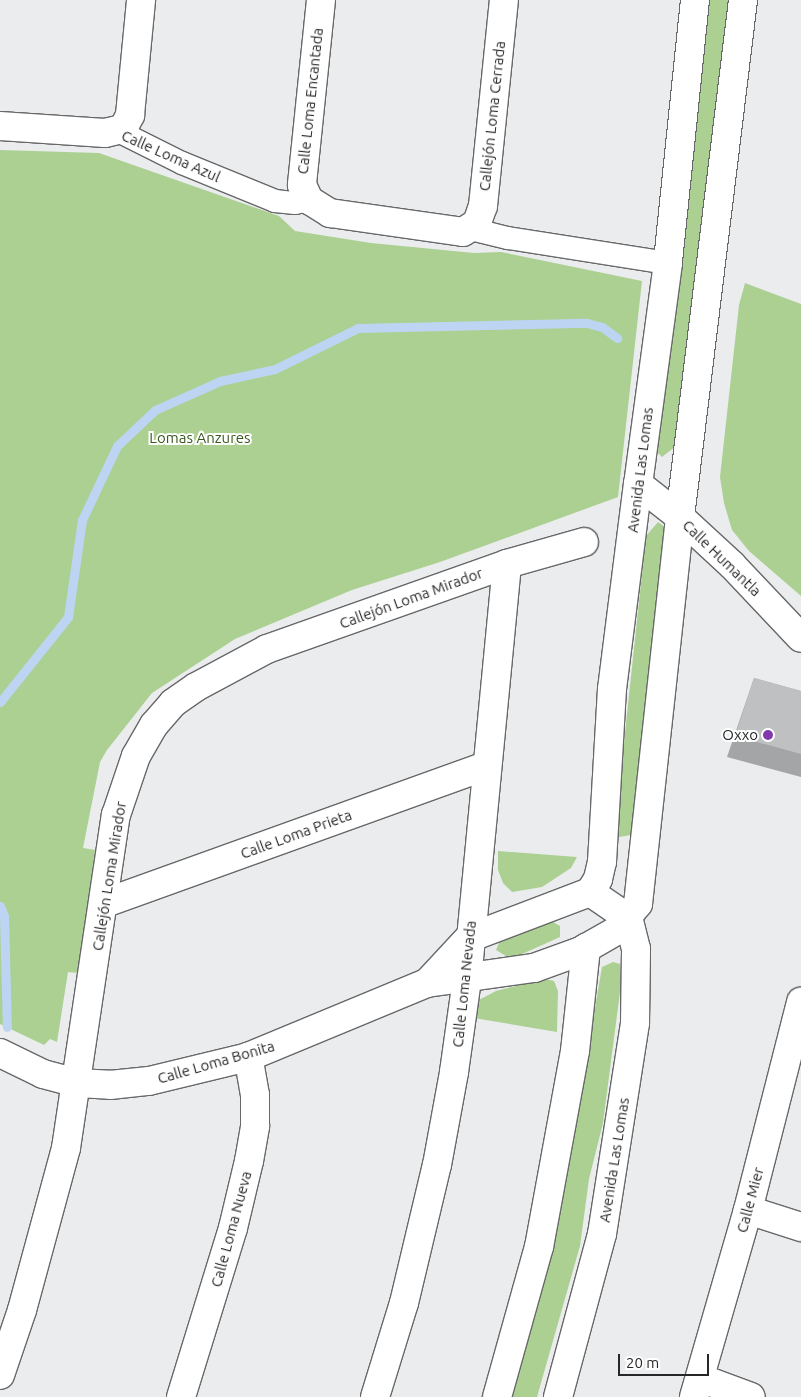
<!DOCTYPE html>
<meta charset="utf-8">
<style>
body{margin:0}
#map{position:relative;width:801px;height:1397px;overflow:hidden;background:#ebecee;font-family:Ubuntu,sans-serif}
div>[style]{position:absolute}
.green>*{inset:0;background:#abd091}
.stream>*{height:9px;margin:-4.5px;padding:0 4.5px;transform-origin:4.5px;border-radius:4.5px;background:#bdd5f3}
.roads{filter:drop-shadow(1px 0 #676869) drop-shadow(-1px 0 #676869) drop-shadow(0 1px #676869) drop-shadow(0 -1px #676869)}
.pedestrian>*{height:22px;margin:-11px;padding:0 11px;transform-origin:11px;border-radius:11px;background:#fff}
.minor>*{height:28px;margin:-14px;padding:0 14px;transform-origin:14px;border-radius:14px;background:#fff}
.tertiary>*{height:28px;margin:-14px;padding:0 14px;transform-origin:14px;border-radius:14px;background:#fff}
.wall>*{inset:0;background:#a4a5a7}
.building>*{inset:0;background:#bfc0c2}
.dots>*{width:14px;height:14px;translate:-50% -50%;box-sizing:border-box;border:2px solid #fff;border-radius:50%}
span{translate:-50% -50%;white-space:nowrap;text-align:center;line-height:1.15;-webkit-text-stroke:4px #fff;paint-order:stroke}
.street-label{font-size:15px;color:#262728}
.park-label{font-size:15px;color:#3a581f}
.poi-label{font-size:15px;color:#262728}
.right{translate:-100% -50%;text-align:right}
.scale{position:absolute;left:618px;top:1354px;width:91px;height:22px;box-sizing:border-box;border:2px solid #262728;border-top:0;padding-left:6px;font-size:15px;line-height:18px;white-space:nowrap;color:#262728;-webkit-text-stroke:4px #fff;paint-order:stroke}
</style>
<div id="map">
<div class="green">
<div style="clip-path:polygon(710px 0,732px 0,676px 446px,662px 457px,658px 453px,659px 418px)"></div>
<div style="clip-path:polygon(0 150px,99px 153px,279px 216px,295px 231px,371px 243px,474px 253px,501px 252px,642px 281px,618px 497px,440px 562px,352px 590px,235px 639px,152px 693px,107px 750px,100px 762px,83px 848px,95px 850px,78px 973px,68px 972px,57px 1042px,50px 1039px,44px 1045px,0 1024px)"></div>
<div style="clip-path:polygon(745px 283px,801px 304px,801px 596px,749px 551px,732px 530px,724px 503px,720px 477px,739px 305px)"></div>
<div style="clip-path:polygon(658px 522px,669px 530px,635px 830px,631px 835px,619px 837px,615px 827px,646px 536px)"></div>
<div style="clip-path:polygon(498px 851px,577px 857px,571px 868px,542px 887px,512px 892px,503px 883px,498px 870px)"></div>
<div style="clip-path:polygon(548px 919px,560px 926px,560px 937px,511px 959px,496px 950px,502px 936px)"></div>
<div style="clip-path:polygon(613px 962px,620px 964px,621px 984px,603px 1123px,589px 1179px,580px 1246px,537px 1397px,511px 1397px,555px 1239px,602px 967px)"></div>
<div style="clip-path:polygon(545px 979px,554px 981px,558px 991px,557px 1032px,474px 1018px,477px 1001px,496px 991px)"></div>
</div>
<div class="stream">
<div style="left:0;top:702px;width:109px;rotate:-51.3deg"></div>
<div style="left:68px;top:617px;width:98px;rotate:-81.8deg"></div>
<div style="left:82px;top:520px;width:82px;rotate:-64.7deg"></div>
<div style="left:117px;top:446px;width:52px;rotate:-43.5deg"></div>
<div style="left:155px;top:410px;width:71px;rotate:-24deg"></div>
<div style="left:220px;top:381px;width:56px;rotate:-12.3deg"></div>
<div style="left:275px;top:369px;width:93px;rotate:-26.3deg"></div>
<div style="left:358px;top:328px;width:229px;rotate:-1.3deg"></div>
<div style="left:587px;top:323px;width:16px;rotate:15deg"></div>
<div style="left:602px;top:327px;width:19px;rotate:36deg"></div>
<div style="left:0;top:906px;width:11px;rotate:68deg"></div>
<div style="left:4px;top:916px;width:111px;rotate:88.5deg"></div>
</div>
<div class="roads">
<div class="pedestrian">
<div style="left:118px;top:131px;width:72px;rotate:26.6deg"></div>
<div style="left:182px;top:163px;width:100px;rotate:22.2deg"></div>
<div style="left:275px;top:201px;width:20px;rotate:6deg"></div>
<div style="left:295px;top:203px;width:14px;rotate:-12deg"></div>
<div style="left:471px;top:229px;width:38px;rotate:14deg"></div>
<div style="left:508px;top:238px;width:162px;rotate:8.9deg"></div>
</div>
<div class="minor">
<div style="left:321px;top:0;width:186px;rotate:95.9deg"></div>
<div style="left:302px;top:185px;width:17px;rotate:65deg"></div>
<div style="left:309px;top:200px;width:25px;rotate:32deg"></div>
<div style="left:330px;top:213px;width:134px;rotate:8.1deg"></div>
<div style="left:463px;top:232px;width:17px;rotate:-33deg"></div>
<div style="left:477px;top:223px;width:18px;rotate:-71deg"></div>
<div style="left:483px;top:206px;width:207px;rotate:-84.2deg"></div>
<div style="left:0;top:126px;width:105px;rotate:3.8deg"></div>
<div style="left:105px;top:133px;width:18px;rotate:-13deg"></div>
<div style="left:123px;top:129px;width:16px;rotate:-63deg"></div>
<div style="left:130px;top:115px;width:116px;rotate:-84.5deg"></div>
<div style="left:590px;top:892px;width:15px;rotate:-58deg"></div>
<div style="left:598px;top:879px;width:17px;rotate:-77deg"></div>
<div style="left:602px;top:862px;width:173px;rotate:-86.7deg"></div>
<div style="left:612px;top:689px;width:207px;rotate:-82.8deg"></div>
<div style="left:105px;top:903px;width:405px;rotate:-19.8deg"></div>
<div style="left:427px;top:983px;width:62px;rotate:-47deg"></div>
<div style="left:469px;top:938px;width:129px;rotate:-20.8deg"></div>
<div style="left:0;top:1053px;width:48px;rotate:26deg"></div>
<div style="left:43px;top:1074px;width:35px;rotate:15deg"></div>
<div style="left:77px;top:1083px;width:33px;rotate:3deg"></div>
<div style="left:110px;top:1085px;width:39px;rotate:-6deg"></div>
<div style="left:149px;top:1081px;width:102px;rotate:-13.6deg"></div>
<div style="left:248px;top:1057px;width:194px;rotate:-22.5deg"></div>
<div style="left:427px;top:983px;width:108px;rotate:-8deg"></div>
<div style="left:534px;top:968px;width:50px;rotate:-19.9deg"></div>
<div style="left:581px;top:951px;width:40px;rotate:-29.7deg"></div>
<div style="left:616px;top:931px;width:35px;rotate:-51deg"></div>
<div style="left:638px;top:904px;width:389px;rotate:-83.8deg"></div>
<div style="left:748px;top:1210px;width:56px;rotate:17.8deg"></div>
<div style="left:0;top:1375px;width:69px;rotate:-71.3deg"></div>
<div style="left:22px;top:1310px;width:168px;rotate:-74.8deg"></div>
<div style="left:66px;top:1148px;width:337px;rotate:-81.5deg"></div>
<div style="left:116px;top:815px;width:62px;rotate:-71.3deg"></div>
<div style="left:136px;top:756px;width:36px;rotate:-60deg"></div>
<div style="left:154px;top:725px;width:29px;rotate:-49deg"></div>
<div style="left:173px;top:703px;width:28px;rotate:-35deg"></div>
<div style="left:196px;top:687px;width:81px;rotate:-28.2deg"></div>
<div style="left:267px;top:649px;width:255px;rotate:-19.5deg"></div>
<div style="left:507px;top:564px;width:80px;rotate:-15.9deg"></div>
<div style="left:700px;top:1378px;width:54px;rotate:20.4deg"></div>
<div style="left:181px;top:1397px;width:177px;rotate:-72.9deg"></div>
<div style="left:233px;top:1228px;width:69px;rotate:-76.6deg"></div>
<div style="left:249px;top:1161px;width:36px;rotate:-80deg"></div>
<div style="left:255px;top:1126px;width:31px;rotate:-90deg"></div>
<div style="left:255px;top:1095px;width:39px;rotate:-100deg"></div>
<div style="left:375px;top:1397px;width:98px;rotate:-72.9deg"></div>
<div style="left:404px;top:1303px;width:142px;rotate:-76.6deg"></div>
<div style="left:437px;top:1165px;width:95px;rotate:-79.6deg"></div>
<div style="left:454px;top:1072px;width:93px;rotate:-82deg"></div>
<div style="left:467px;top:980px;width:418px;rotate:-84.5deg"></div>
<div style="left:497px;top:1397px;width:156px;rotate:-74.4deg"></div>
<div style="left:539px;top:1247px;width:199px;rotate:-79.6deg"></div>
<div style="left:575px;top:1051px;width:104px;rotate:-83.9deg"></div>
<div style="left:558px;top:1397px;width:169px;rotate:-74.9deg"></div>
<div style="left:602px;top:1234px;width:214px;rotate:-81.1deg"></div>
<div style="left:635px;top:1023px;width:74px;rotate:-89.2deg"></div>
<div style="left:636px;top:949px;width:32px;rotate:-104deg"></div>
<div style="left:628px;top:918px;width:46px;rotate:-145.6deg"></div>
<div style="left:694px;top:1397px;width:195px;rotate:-73.9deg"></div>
<div style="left:748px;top:1210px;width:215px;rotate:-75.7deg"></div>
</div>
<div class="tertiary">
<div style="left:695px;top:0;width:264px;rotate:95.9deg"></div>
<div style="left:668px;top:263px;width:223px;rotate:97.7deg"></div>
<div style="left:638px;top:484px;width:53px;rotate:38.2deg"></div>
<div style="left:680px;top:517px;width:71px;rotate:42.7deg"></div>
<div style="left:732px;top:565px;width:100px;rotate:46.6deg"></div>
<div style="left:680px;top:517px;width:521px;rotate:-83.05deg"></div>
</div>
</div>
<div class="wall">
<div style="clip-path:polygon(754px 678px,801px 691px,801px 777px,727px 757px)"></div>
</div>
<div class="building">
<div style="clip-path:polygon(754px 678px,801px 691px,801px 754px,735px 736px)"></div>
</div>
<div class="dots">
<div style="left:768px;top:735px;background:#7f39ac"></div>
</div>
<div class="street-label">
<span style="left:310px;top:101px;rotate:-84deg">Calle Loma Encantada</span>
<span style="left:492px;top:116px;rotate:-84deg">Callejón Loma Cerrada</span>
<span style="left:171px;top:156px;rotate:24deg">Calle Loma Azul</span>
<span style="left:640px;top:470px;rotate:-83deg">Avenida Las Lomas</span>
<span style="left:722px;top:558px;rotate:44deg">Calle Humantla</span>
<span style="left:411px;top:598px;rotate:-20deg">Callejón Loma Mirador</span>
<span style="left:296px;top:834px;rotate:-20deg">Calle Loma Prieta</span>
<span style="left:109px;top:876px;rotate:-81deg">Callejón Loma Mirador</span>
<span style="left:464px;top:984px;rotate:-84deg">Calle Loma Nevada</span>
<span style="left:216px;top:1062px;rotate:-16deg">Calle Loma Bonita</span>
<span style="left:614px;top:1160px;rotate:-81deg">Avenida Las Lomas</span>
<span style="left:750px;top:1200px;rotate:-75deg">Calle Mier</span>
<span style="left:231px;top:1229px;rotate:-75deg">Calle Loma Nueva</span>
</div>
<div class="park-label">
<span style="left:200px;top:438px">Lomas Anzures</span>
</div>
<div class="poi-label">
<span class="right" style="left:758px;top:735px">Oxxo</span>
</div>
<div class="scale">20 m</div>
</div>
